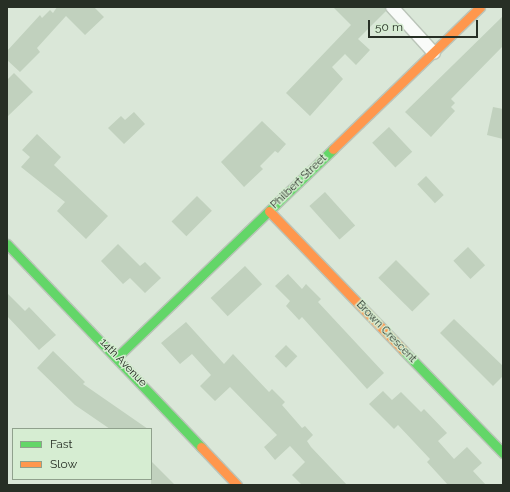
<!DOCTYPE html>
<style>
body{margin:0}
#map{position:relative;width:510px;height:492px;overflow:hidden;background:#dae7d8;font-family:Raleway,sans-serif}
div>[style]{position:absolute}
.building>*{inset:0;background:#c1d1be;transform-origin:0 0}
.roads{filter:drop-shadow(1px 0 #bac4b8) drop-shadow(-1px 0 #bac4b8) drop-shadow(0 1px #bac4b8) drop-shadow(0 -1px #bac4b8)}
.street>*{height:12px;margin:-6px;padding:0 6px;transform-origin:6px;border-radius:6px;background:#f9fbf9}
.fast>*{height:9px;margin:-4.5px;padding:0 4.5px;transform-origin:4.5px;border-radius:4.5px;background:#63d668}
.slow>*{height:9px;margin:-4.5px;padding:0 4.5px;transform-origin:4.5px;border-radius:4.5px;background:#ff974d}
span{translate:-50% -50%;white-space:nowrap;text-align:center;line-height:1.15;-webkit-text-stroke:3px #d6edd2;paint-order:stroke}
.street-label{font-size:11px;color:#272f25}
.frame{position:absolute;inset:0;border:8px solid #272f25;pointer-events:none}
.legend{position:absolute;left:12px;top:428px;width:140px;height:52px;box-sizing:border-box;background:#d6edd2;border:1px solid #90a18d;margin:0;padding:5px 7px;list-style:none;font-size:12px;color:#272f25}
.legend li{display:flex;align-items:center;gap:8px;height:20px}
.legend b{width:20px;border:1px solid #90a18d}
.scale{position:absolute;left:368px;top:20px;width:110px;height:18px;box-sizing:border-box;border:2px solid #272f25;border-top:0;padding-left:5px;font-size:12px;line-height:14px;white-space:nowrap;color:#272f25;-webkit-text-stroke:3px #d6edd2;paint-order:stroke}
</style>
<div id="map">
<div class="building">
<div style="clip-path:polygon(57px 7px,94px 7px,104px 17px,85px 35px,66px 16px,37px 48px,40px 52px,20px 72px,7px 60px,7px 51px,40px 15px,42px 18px,50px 10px,53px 13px)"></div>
<div style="clip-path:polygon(333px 7px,385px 7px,386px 11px,358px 39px,370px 50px,356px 65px,345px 54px,332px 67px,343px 79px,310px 116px,286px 93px,351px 25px)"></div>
<div style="clip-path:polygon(503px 16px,503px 46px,451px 99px,455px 103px,451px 107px,455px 111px,431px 137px,405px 112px)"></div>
<div style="clip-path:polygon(14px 73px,33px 92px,7px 117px,7px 80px)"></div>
<div style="clip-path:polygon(493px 107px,503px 109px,503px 139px,487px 135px)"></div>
<div style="clip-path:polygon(134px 112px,145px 124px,124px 144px,108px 128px,121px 116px,125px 120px)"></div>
<div style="clip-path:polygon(262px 121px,286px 144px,278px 153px,275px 151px,260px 166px,263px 169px,244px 187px,221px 162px)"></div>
<div style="left:389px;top:127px;width:34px;height:23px;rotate:47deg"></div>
<div style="clip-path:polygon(37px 134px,61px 157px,54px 165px,108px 216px,86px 239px,57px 211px,65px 202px,21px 167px,30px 157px,22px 150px)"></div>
<div style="left:426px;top:176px;width:26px;height:12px;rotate:47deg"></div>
<div style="left:325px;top:192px;width:45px;height:21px;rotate:48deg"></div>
<div style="left:197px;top:196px;width:21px;height:36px;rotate:45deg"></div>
<div style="clip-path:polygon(118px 244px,140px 266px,145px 262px,161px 278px,145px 293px,130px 278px,123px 284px,101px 261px)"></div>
<div style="left:468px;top:247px;width:25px;height:20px;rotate:47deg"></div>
<div style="left:396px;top:260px;width:48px;height:25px;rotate:45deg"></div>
<div style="left:245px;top:266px;width:25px;height:47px;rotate:47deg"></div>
<div style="clip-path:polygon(288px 274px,302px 289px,306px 284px,321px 299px,318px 302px,384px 373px,367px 389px,302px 317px,299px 320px,286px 306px,290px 301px,275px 286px)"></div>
<div style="clip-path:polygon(7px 293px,25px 311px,29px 307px,56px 335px,39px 350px,7px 316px)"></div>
<div style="clip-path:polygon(454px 319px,503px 366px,503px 376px,493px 386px,440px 333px)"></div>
<div style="clip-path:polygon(186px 322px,224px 364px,233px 354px,269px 392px,272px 389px,285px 402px,282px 405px,302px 428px,305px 426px,313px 435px,307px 441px,311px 447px,347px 485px,302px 485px,292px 475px,305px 462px,290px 446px,275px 460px,264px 447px,277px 435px,230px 387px,215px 401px,200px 386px,211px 375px,192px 354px,180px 364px,161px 343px)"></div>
<div style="left:286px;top:345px;width:16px;height:16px;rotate:45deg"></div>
<div style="clip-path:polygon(53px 351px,85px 382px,83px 384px,148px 429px,110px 429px,75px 405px,37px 368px)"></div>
<div style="clip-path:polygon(383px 391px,392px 400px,401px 392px,421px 412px,424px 409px,447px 433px,438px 441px,454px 459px,467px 447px,482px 463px,473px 471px,486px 485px,448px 485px,427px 462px,430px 459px,398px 425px,394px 429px,369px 404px)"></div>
<div style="clip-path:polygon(151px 461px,175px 485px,151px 485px)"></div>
</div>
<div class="roads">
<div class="street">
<div style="left:392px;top:7px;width:62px;rotate:47.6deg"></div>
</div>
<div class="fast">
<div style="left:7px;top:244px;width:281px;rotate:46.3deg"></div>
<div style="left:404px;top:351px;width:142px;rotate:45.9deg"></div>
<div style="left:117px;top:357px;width:300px;rotate:-43.9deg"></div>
</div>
<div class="slow">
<div style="left:333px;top:149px;width:204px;rotate:-44deg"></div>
<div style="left:269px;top:211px;width:194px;rotate:46deg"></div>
<div style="left:201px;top:447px;width:52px;rotate:46.5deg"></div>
</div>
</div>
<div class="street-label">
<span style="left:299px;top:182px;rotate:-44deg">Philbert Street</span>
<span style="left:386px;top:332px;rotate:46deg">Brown Crescent</span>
<span style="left:123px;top:363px;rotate:46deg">14th Avenue</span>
</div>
<div class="frame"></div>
<ul class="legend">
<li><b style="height:5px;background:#63d668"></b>Fast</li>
<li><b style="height:5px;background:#ff974d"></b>Slow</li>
</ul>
<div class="scale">50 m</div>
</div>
